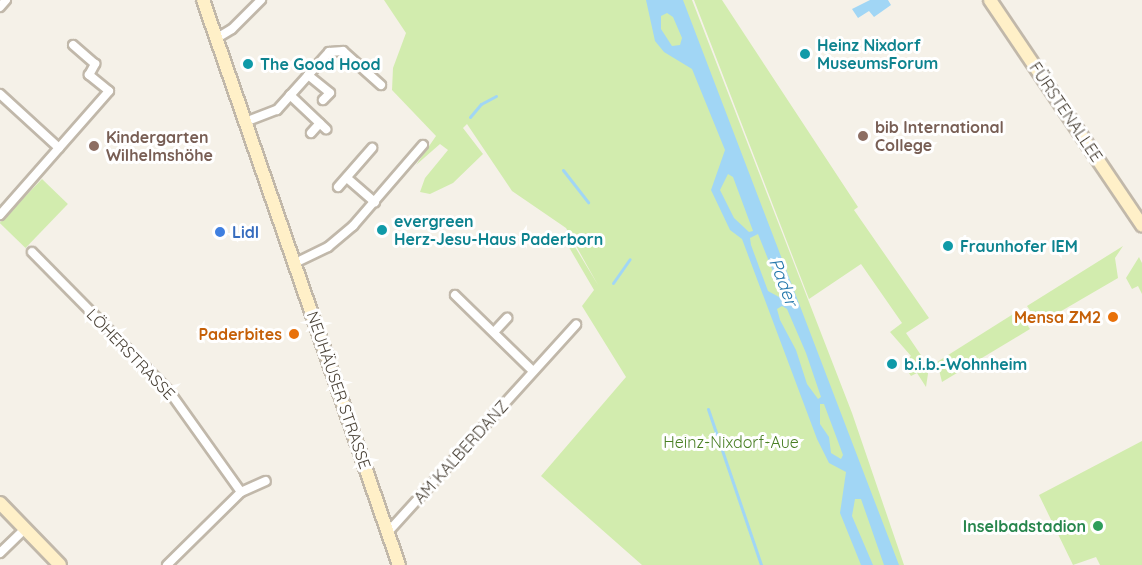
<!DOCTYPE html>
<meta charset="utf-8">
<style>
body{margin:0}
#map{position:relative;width:1142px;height:565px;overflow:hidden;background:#f5f1e8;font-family:Quicksand,sans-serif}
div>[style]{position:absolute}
.green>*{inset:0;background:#d2ecae;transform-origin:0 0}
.water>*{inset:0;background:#a1d6f5}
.stream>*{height:3px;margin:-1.5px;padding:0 1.5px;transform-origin:1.5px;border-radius:1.5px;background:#a1d6f5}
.roads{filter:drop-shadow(2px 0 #c1b8aa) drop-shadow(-2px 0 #c1b8aa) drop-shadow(0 2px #c1b8aa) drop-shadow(0 -2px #c1b8aa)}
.street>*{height:8px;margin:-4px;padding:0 4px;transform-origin:4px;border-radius:4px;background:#fff}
.secondary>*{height:12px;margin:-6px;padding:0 6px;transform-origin:6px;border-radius:6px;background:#fff0c8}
.dots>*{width:16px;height:16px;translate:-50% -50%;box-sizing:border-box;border:3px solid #fff;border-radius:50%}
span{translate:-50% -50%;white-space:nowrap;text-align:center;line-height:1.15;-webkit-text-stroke:6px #fff;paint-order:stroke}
.culture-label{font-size:16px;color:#0d838f;font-weight:700}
.left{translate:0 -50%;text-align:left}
.street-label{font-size:16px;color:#494136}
.education-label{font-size:16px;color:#785e54;font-weight:700}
.shop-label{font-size:16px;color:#366cbe;font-weight:700}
.food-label{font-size:16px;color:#c56008;font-weight:700}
.right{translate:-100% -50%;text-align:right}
.park-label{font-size:16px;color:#4a7f25}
.leisure-label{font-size:16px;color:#27864d;font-weight:700}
.water-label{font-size:18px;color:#2578ac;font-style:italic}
</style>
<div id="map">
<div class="green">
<div style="clip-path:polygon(384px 0,692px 0,852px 413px,904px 565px,642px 565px,541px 476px,626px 377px,582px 306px,594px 290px,563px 237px,566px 232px,598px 285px,566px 228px,512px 191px,467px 124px,463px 128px,483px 154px,453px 183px,430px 194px,420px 192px,425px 178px,448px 150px,440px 144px,416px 165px,436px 136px,392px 90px,393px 68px,406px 33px)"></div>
<div style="clip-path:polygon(694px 0,722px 0,858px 207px,854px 210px,929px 318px,906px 333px,929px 367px,926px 387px,917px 373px,911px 376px,902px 363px,911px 356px,890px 332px,902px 323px,861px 264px,809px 299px)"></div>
<div style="left:42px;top:179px;width:36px;height:61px;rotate:44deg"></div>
<div style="clip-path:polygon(1123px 246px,1115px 258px,1118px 278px,1039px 324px,1027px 306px)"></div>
<div style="clip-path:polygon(1139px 257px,1142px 263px,1142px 294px,1138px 286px,1132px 289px,1126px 278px)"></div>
<div style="clip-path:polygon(1018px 311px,1030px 329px,942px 382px,937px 362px)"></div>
<div style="clip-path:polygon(1142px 441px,1142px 565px,1100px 565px,1096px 557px,1073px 565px,1039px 495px)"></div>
</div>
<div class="water">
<div style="clip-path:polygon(evenodd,646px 0,683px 0,899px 565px,884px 565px,861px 499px,855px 499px,852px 516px,873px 565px,861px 565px,840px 513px,846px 472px,829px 463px,817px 439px,742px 239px,730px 230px,711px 190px,725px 150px,692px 69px,664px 52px,655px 41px,646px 0,667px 13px,673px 17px,682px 38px,680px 45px,672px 46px,661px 29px,661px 16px,667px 13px,646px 0,728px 174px,733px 177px,753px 231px,749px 232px,734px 218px,720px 190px,728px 174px,646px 0,758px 234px,782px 294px,779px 297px,768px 291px,751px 245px,750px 238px,758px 234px,646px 0,782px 306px,787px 309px,806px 353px,821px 397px,818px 399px,807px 384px,796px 350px,780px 320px,777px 309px,782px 306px,646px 0,820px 404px,824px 404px,843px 455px,841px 459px,831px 453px,829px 437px,820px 424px,820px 404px)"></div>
<div style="clip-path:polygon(870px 0,888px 0,891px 5px,874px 17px,869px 11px,858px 18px,852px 9px)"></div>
</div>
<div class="stream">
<div style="left:470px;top:117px;width:17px;rotate:-50deg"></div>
<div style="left:481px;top:104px;width:17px;rotate:-28deg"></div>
<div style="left:563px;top:170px;width:41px;rotate:52deg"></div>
<div style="left:613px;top:283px;width:29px;rotate:-55deg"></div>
<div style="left:708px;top:409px;width:165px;rotate:71.2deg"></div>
</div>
<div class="roads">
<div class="street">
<div style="left:0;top:7px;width:9px;rotate:-49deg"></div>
<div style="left:217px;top:38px;width:17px;rotate:-31deg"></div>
<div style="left:232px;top:29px;width:41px;rotate:-45deg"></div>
<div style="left:308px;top:75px;width:28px;rotate:39deg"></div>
<div style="left:330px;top:93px;width:10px;rotate:135deg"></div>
<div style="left:0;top:94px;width:80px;rotate:42.5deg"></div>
<div style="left:290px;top:95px;width:50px;rotate:43.4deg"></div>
<div style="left:245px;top:122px;width:34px;rotate:-21deg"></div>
<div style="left:277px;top:110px;width:78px;rotate:-48.1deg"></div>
<div style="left:329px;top:52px;width:14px;rotate:-4deg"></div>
<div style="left:343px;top:51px;width:51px;rotate:41.8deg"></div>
<div style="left:311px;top:133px;width:13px;rotate:-48deg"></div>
<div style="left:347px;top:178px;width:37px;rotate:41deg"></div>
<div style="left:338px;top:187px;width:52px;rotate:-48.9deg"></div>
<div style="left:0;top:215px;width:165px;rotate:-48.7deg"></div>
<div style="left:109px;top:91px;width:26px;rotate:-141deg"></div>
<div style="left:89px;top:75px;width:13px;rotate:-61deg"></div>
<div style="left:95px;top:64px;width:29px;rotate:-139deg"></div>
<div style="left:32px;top:252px;width:195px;rotate:45.4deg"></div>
<div style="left:169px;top:391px;width:124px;rotate:54.5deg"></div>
<div style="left:295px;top:263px;width:37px;rotate:-26deg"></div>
<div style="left:328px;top:247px;width:33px;rotate:-40deg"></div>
<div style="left:353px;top:226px;width:107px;rotate:-49.2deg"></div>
<div style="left:455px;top:295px;width:109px;rotate:44.3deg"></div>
<div style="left:495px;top:331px;width:18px;rotate:-47deg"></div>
<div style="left:388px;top:532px;width:280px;rotate:-47.8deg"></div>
<div style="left:0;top:553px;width:35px;rotate:-44deg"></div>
<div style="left:167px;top:565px;width:104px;rotate:-44.6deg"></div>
<div style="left:241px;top:492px;width:27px;rotate:-24deg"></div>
</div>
<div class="secondary">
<div style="left:203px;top:0;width:598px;rotate:70.87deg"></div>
<div style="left:990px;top:0;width:272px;rotate:56deg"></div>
<div style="left:0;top:503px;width:86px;rotate:45.9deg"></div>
</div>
</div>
<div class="dots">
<div style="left:805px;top:54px;background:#0f9aa8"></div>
<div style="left:248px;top:64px;background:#0f9aa8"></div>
<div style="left:863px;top:136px;background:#8d6e63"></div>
<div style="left:94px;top:146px;background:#8d6e63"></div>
<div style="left:382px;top:230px;background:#0f9aa8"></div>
<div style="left:220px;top:232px;background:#3f7fe0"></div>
<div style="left:948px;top:246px;background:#0f9aa8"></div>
<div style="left:1113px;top:317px;background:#e8710a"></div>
<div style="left:294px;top:334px;background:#e8710a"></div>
<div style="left:892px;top:364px;background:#0f9aa8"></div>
<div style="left:1098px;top:526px;background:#2e9e5b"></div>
</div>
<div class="culture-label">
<span class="left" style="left:817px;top:54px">Heinz Nixdorf<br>MuseumsForum</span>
<span class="left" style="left:260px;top:64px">The Good Hood</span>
<span class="left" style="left:394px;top:230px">evergreen<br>Herz-Jesu-Haus Paderborn</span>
<span class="left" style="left:960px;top:246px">Fraunhofer IEM</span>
<span class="left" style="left:904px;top:364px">b.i.b.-Wohnheim</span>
</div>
<div class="street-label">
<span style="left:1066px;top:112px;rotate:56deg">FÜRSTENALLEE</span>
<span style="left:131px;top:354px;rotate:46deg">LÖHERSTRASSE</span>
<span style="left:339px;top:390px;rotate:71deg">NEUHÄUSER STRASSE</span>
<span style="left:461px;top:452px;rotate:-48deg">AM KALBERDANZ</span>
</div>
<div class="education-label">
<span class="left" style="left:875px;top:136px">bib International<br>College</span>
<span class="left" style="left:106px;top:146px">Kindergarten<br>Wilhelmshöhe</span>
</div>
<div class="shop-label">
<span class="left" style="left:232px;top:232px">Lidl</span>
</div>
<div class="food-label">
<span class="right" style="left:1101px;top:317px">Mensa ZM2</span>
<span class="right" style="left:282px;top:334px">Paderbites</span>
</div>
<div class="park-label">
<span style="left:731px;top:442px">Heinz-Nixdorf-Aue</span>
</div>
<div class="leisure-label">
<span class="right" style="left:1086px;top:526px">Inselbadstadion</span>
</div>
<div class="water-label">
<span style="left:783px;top:282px;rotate:69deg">Pader</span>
</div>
</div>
